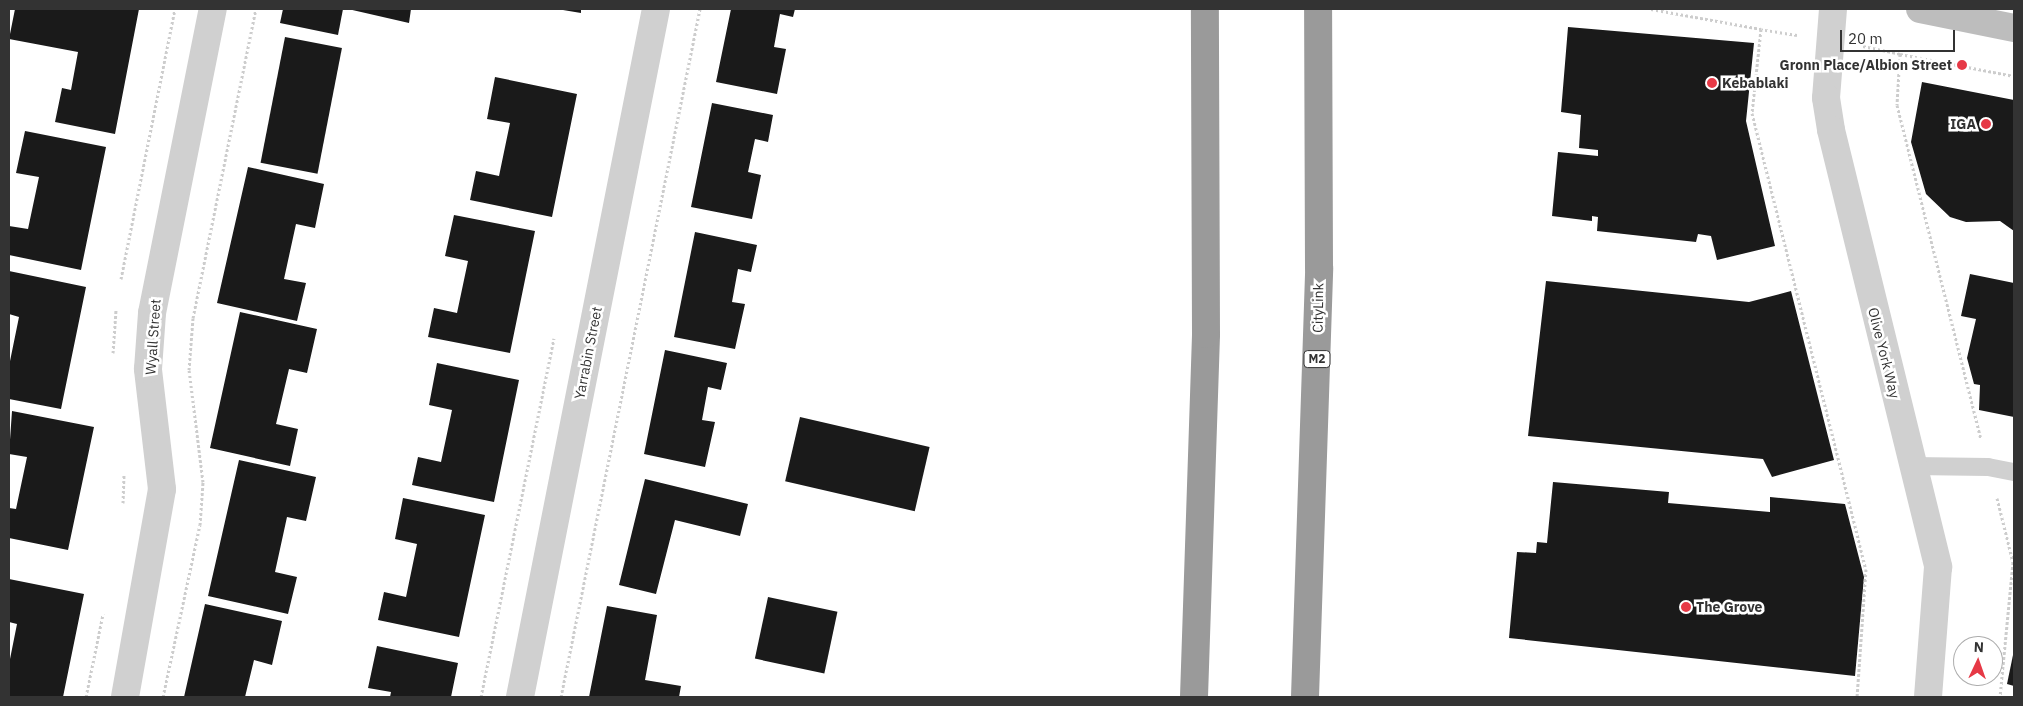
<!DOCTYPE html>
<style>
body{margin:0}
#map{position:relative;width:2023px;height:706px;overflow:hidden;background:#fff;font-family:"IBM Plex Sans",sans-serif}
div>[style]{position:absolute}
.building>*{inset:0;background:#1a1a1a;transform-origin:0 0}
.path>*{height:3px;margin-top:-1.5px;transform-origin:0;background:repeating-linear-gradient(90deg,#cdcdcd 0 2.5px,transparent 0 5px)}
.lane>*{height:18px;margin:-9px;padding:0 9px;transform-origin:9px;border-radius:9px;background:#d0d0d0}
.street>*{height:28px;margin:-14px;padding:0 14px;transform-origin:14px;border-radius:14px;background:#d0d0d0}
.secondary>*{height:28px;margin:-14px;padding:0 14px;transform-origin:14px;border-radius:14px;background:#bdbdbd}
.highway>*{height:28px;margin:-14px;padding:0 14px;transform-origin:14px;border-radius:14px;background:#9a9a9a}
.dots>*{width:14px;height:14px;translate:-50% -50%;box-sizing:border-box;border:2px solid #fff;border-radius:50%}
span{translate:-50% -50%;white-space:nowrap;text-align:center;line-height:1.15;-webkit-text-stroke:5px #fff;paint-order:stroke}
.shield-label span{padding:1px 4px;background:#fff;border:1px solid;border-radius:4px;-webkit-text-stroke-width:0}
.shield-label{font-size:12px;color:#333;font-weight:700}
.poi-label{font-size:14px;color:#333;font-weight:700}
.right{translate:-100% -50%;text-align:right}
.left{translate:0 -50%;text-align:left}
.street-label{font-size:14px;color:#333}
.frame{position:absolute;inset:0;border:10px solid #333;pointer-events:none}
.north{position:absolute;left:1953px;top:636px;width:50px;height:50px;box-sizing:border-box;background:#fff;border:1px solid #adadad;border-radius:50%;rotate:3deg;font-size:14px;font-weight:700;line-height:20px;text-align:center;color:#333}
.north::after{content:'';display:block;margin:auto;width:18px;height:22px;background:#e63946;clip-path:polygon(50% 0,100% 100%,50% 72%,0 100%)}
.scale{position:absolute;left:1840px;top:30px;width:115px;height:22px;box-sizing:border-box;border:2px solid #333;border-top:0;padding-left:6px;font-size:15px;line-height:18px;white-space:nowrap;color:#333;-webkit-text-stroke:4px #fff;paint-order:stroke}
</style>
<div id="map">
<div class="building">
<div style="clip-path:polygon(15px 9px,139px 9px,115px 134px,55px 122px,62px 88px,71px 90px,78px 52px,9px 39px)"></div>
<div style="clip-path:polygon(283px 9px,343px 9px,338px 35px,280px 23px)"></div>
<div style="clip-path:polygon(348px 9px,411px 9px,409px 23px)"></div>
<div style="clip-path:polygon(557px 9px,581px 9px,581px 13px)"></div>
<div style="clip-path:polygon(731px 9px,795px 9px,793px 17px,780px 14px,774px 47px,786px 49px,777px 94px,716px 82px)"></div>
<div style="clip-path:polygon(1568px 27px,1754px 43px,1746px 121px,1775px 246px,1717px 260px,1711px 236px,1698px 234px,1696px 242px,1597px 231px,1598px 217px,1592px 216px,1592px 221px,1552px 216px,1558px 152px,1598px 156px,1598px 150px,1579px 148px,1581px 115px,1561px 112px)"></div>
<div style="left:285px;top:37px;width:58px;height:128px;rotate:11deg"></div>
<div style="clip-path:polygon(495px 77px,577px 94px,552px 217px,470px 200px,476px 171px,499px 176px,510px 123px,487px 119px)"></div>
<div style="clip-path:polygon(1922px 82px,2014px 100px,2014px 231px,2000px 221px,1966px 222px,1950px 217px,1926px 194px,1911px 142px)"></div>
<div style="clip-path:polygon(712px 103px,773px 115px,768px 142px,755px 139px,748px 172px,761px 175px,752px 219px,691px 207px)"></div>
<div style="clip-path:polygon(25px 131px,106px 147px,81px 270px,9px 255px,9px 226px,28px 229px,39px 177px,16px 173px)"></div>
<div style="clip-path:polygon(248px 167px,324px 184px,315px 228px,296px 224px,284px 279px,306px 283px,297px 321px,217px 303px)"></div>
<div style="clip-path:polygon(454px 215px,535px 231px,510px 353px,428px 337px,434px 308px,457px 313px,468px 261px,445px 256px)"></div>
<div style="clip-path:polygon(695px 232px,757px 245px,751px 272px,738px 269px,732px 302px,745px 304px,735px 349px,674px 337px)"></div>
<div style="clip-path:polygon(9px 271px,86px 287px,61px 409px,9px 399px,9px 366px,19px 317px,9px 314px)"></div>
<div style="clip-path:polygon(1970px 274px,2014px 283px,2014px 417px,1979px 410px,1980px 385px,1974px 384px,1967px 358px,1976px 319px,1961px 316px)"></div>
<div style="clip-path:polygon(1546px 281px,1749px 302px,1791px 291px,1834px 460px,1772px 477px,1763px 459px,1528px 436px)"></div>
<div style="clip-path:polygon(240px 312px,317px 329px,307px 373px,289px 369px,276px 424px,298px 429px,290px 466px,210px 448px)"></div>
<div style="clip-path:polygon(665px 350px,727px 363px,721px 390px,708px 387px,702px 420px,715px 422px,705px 467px,644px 454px)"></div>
<div style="clip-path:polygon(437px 363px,519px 380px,494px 502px,412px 485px,418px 457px,441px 462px,452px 410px,429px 405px)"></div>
<div style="clip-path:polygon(12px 411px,94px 427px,68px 550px,9px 538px,9px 508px,16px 509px,27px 457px,9px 454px)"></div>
<div style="left:800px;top:417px;width:133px;height:66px;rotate:13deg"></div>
<div style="clip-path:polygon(239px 460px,316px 477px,306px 521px,287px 517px,275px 572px,297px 577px,288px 614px,208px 596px)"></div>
<div style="clip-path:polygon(645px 479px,748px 504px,740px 536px,675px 520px,656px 594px,619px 585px)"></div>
<div style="clip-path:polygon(1553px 482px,1669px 492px,1668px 503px,1770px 512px,1770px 497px,1845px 504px,1864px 577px,1855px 676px,1509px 638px,1517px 552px,1536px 553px,1537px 542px,1547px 543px)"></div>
<div style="clip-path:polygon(403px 498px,485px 515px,459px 637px,378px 620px,384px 592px,406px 597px,417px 544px,395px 539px)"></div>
<div style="clip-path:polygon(9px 579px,84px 594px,63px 697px,9px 697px,9px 664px,17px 624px,9px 622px)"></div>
<div style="left:768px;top:597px;width:71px;height:63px;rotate:12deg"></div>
<div style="clip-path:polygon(205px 604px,282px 621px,272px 665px,254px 660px,245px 697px,184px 697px)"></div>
<div style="clip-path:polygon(607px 606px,657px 615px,645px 680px,681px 686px,679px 697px,589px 697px)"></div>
<div style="clip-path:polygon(377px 646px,458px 663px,451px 697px,390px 697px,391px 692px,368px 688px)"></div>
<div style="clip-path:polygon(2013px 655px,2014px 655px,2014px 686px,2007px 684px)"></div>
</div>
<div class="path">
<div style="left:1651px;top:9px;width:112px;rotate:10.3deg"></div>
<div style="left:1797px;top:35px;width:36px;rotate:-171deg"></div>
<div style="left:1761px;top:29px;width:84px;rotate:96.1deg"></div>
<div style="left:1752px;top:113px;width:470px;rotate:76deg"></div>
<div style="left:1866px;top:569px;width:128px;rotate:94deg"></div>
<div style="left:1863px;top:46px;width:38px;rotate:12deg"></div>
<div style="left:1900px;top:54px;width:51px;rotate:93.4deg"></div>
<div style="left:1897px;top:105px;width:344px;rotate:75.9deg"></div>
<div style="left:1900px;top:54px;width:116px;rotate:10.9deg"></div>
<div style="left:121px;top:279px;width:275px;rotate:-78.7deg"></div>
<div style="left:113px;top:353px;width:43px;rotate:-86deg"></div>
<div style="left:1997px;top:498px;width:66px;rotate:76deg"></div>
<div style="left:2013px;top:562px;width:136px;rotate:95.5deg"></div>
<div style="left:123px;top:503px;width:29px;rotate:-88deg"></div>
<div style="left:86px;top:697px;width:85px;rotate:-78.4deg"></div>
<div style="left:163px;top:697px;width:176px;rotate:-77.9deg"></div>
<div style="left:200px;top:525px;width:43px;rotate:-86deg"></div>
<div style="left:203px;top:482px;width:113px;rotate:-97.1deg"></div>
<div style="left:189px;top:370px;width:52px;rotate:-85.6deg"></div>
<div style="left:193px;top:318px;width:315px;rotate:-78.5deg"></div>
<div style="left:481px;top:697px;width:366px;rotate:-78.5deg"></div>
<div style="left:561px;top:697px;width:702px;rotate:-78.58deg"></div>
</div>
<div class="lane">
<div style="left:1913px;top:466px;width:75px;rotate:0.8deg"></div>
<div style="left:1988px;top:467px;width:26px;rotate:11deg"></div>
</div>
<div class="street">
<div style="left:1833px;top:9px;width:89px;rotate:94.5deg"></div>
<div style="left:1826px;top:98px;width:32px;rotate:81deg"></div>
<div style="left:1831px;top:130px;width:450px;rotate:76.2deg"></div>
<div style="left:1938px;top:567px;width:130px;rotate:94.4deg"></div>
<div style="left:125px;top:697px;width:211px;rotate:-79.9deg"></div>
<div style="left:162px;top:489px;width:121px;rotate:-96.7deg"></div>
<div style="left:148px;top:369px;width:56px;rotate:-85.9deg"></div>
<div style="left:152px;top:313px;width:310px;rotate:-78.7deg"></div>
<div style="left:520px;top:697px;width:701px;rotate:-78.82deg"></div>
</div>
<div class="secondary">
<div style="left:1920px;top:9px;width:96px;rotate:11.4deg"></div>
</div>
<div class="highway">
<div style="left:1194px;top:697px;width:363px;rotate:-88.1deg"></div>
<div style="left:1206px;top:334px;width:325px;rotate:-90.2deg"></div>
<div style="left:1305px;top:697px;width:429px;rotate:-88.1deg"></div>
<div style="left:1319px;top:268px;width:259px;rotate:-90.2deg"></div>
</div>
<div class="dots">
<div style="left:1962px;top:65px;background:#e63946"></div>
<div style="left:1712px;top:83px;background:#e63946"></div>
<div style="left:1986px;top:124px;background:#e63946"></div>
<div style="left:1686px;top:607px;background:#e63946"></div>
</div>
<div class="shield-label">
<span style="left:1317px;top:359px">M2</span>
</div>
<div class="poi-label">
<span class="right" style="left:1952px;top:65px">Gronn Place/Albion Street</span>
<span class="left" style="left:1722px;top:83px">Kebablaki</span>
<span class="right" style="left:1976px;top:124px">IGA</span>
<span class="left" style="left:1696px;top:607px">The Grove</span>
</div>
<div class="street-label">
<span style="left:1318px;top:308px;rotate:-89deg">CityLink</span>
<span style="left:153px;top:337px;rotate:-86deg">Wyall Street</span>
<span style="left:588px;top:353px;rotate:-79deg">Yarrabin Street</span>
<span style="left:1884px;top:353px;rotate:76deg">Olive York Way</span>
</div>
<div class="frame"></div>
<div class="north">N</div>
<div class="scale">20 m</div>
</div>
